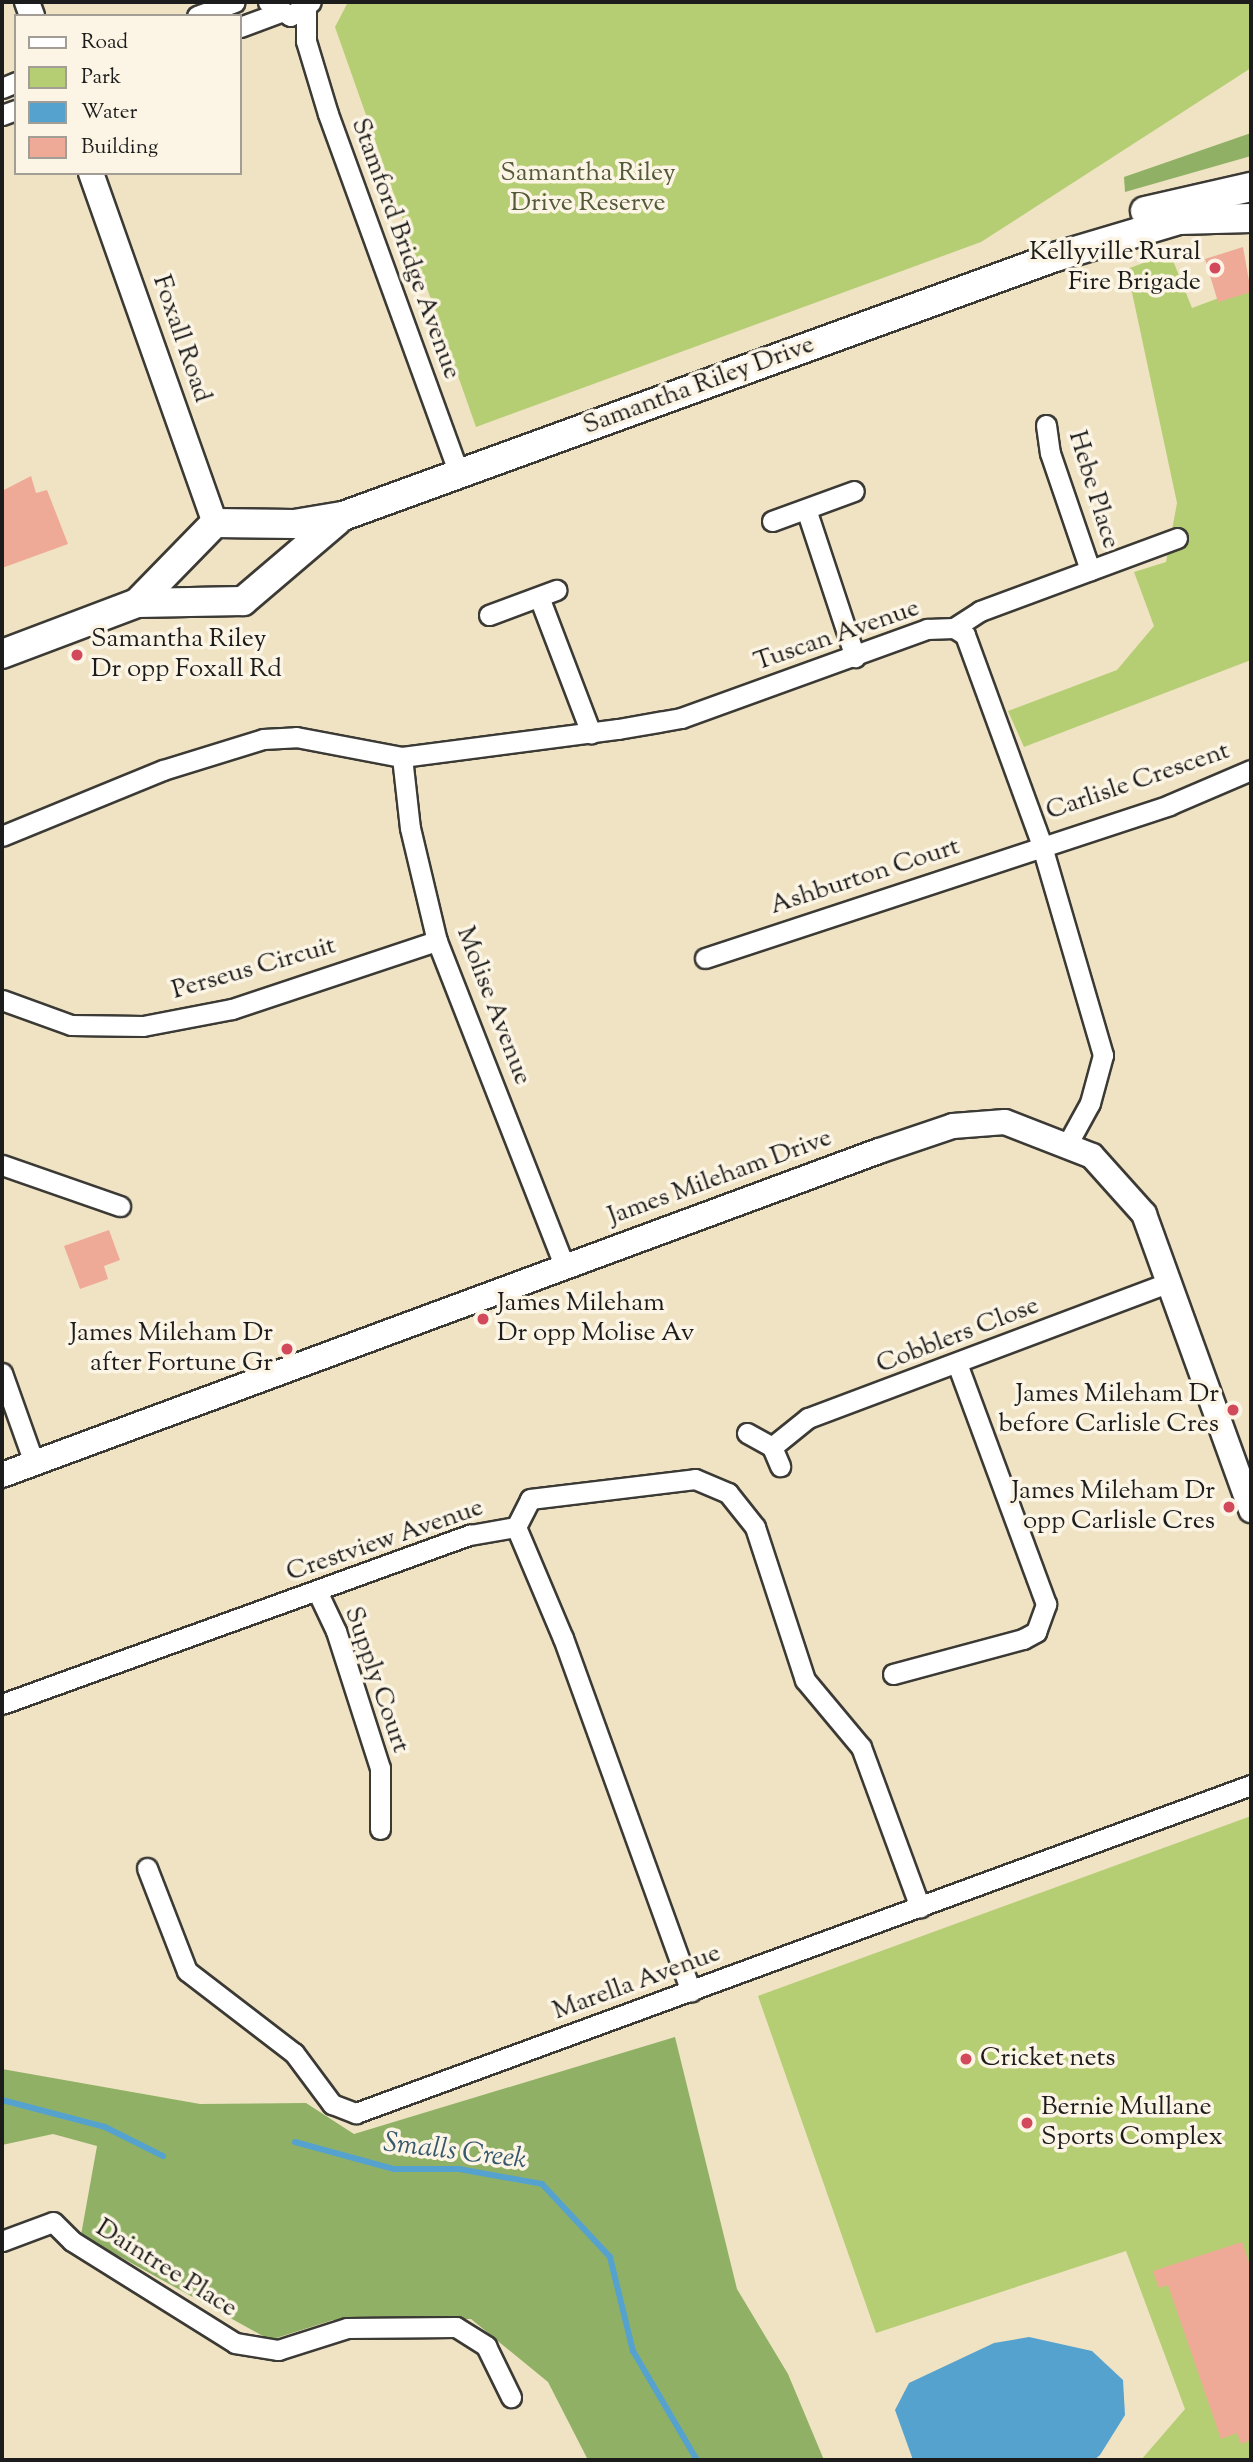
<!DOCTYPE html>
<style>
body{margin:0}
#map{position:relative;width:1253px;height:2462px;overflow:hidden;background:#efe3c4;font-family:"Sorts Mill Goudy",serif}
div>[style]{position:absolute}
.green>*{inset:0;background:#b6ce73}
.forest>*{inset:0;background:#90b165}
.water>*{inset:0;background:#56a2cf}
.stream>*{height:6px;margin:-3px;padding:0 3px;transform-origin:3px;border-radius:3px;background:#56a2cf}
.building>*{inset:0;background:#efaa97}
.roads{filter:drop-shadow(2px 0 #3c3a35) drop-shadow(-2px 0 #3c3a35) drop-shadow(0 2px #3c3a35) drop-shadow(0 -2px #3c3a35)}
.minor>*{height:19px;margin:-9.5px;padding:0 9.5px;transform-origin:9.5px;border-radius:9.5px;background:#fff}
.tertiary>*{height:24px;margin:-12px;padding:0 12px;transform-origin:12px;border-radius:12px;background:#fff}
.secondary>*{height:28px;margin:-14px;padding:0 14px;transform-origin:14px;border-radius:14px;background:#fff}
.dots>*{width:19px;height:19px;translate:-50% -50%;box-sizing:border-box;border:4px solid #fcf5e5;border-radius:50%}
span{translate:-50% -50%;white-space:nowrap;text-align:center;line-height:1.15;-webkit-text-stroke:7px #fcf5e5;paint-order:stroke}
.park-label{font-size:26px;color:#525a3a}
.street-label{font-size:26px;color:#1c1c1c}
.poi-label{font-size:26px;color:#1c1c1c}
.right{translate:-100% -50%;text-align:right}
.left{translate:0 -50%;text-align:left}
.water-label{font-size:28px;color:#36586d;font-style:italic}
.frame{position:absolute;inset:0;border:4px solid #1c1c1c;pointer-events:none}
.legend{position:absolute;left:14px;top:14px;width:228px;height:161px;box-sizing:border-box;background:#fcf5e5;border:2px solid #a29e95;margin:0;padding:9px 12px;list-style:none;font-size:21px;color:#1c1c1c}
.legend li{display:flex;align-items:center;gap:14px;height:35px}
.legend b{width:35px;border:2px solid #a29e95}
</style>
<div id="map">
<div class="green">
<div style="clip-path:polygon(348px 2px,1251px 2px,1251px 68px,981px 242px,476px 427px,335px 27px)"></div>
<div style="clip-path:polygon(1170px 253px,1192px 308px,1251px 286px,1251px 660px,1024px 747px,1008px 711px,1117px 670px,1154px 626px,1134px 572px,1166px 562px,1177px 503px,1127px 269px)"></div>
<div style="clip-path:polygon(1251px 1816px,1251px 2460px,1141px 2460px,1185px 2409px,1126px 2251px,876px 2333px,758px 1996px)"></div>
</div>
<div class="forest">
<div style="clip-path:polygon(1251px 133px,1251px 156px,1125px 192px,1124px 177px)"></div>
<div style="clip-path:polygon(675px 2037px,737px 2289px,788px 2374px,824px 2460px,588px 2460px,548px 2382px,471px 2319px,333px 2320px,270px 2340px,81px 2235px,97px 2146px,53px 2134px,2px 2145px,2px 2069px,200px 2104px,306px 2103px,354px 2134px)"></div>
</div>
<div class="water">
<div style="clip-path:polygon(1029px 2337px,1092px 2351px,1123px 2380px,1125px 2415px,1100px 2455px,1094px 2460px,913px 2460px,895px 2410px,909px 2383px,994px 2343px)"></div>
</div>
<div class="stream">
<div style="left:2px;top:2100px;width:106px;rotate:14.7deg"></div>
<div style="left:105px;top:2127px;width:65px;rotate:26.6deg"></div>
<div style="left:295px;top:2142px;width:103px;rotate:15.3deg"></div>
<div style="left:394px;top:2169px;width:65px"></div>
<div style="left:459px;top:2169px;width:84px;rotate:10.2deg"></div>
<div style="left:542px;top:2184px;width:100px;rotate:47deg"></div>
<div style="left:610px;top:2257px;width:97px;rotate:76.3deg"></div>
<div style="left:633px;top:2351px;width:126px;rotate:59.6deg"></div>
</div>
<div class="building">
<div style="clip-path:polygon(1243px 247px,1251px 292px,1218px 302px,1205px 259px)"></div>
<div style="clip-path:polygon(31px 476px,36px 493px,47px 490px,68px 544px,2px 568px,2px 491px)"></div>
<div style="clip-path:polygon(109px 1230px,120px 1260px,104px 1266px,108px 1279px,80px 1289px,64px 1246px)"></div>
<div style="clip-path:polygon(1242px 2242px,1251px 2268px,1251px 2440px,1241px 2444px,1237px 2433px,1221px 2439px,1168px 2285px,1159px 2288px,1153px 2271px)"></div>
</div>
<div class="roads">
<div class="minor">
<div style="left:268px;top:2px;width:26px;rotate:32deg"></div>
<div style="left:290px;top:16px;width:25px;rotate:-34deg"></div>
<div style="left:306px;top:10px;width:31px;rotate:90deg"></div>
<div style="left:306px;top:41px;width:76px;rotate:73.2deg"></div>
<div style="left:328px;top:114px;width:383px;rotate:70deg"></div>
<div style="left:197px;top:16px;width:40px;rotate:-20.2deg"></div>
<div style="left:240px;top:27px;width:40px;rotate:-20.2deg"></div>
<div style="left:2px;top:88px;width:15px;rotate:-23deg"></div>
<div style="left:2px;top:115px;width:15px;rotate:-20deg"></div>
<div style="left:1046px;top:425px;width:28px;rotate:82deg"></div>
<div style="left:1050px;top:453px;width:124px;rotate:71.1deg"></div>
<div style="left:807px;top:512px;width:153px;rotate:71.7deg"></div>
<div style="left:772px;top:521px;width:87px;rotate:-20.1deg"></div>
<div style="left:539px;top:597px;width:146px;rotate:69.1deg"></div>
<div style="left:489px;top:615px;width:72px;rotate:-20.5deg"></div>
<div style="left:954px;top:628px;width:31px;rotate:-33deg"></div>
<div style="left:980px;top:611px;width:210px;rotate:-20.3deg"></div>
<div style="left:402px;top:757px;width:71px;rotate:83.6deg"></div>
<div style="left:410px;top:828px;width:116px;rotate:76.6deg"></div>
<div style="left:437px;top:941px;width:350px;rotate:68.6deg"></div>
<div style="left:2px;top:836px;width:174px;rotate:-22.3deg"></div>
<div style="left:163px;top:770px;width:105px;rotate:-17.2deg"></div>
<div style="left:263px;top:739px;width:33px;rotate:-3deg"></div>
<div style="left:296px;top:737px;width:108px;rotate:10.7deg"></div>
<div style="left:402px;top:757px;width:218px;rotate:-7.4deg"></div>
<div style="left:618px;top:729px;width:64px;rotate:-9.9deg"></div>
<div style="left:681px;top:718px;width:262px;rotate:-19.9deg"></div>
<div style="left:927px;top:629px;width:27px;rotate:-2deg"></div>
<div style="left:954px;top:628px;width:13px;rotate:32deg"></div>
<div style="left:965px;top:635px;width:221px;rotate:69.9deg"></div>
<div style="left:1041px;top:843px;width:221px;rotate:73.7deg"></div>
<div style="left:1103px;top:1055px;width:50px;rotate:105.2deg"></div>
<div style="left:1090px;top:1103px;width:46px;rotate:118.8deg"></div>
<div style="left:705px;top:958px;width:489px;rotate:-18.2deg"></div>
<div style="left:1169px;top:805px;width:89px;rotate:-23.1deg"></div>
<div style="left:2px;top:1000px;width:73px;rotate:19.9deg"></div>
<div style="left:71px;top:1025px;width:72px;rotate:0.8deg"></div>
<div style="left:143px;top:1026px;width:91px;rotate:-10.8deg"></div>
<div style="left:232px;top:1009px;width:216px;rotate:-18.4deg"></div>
<div style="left:2px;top:1165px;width:125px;rotate:19.2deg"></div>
<div style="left:2px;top:1373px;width:96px;rotate:70.4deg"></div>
<div style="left:747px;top:1433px;width:29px;rotate:29deg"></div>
<div style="left:772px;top:1447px;width:21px;rotate:67deg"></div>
<div style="left:772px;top:1447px;width:46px;rotate:-38.9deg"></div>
<div style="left:808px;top:1418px;width:386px;rotate:-20.6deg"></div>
<div style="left:516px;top:1527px;width:31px;rotate:-63deg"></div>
<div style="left:530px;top:1499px;width:166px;rotate:-6.9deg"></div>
<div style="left:695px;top:1479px;width:36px;rotate:23deg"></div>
<div style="left:728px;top:1493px;width:43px;rotate:51.5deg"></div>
<div style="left:755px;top:1527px;width:161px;rotate:71.9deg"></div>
<div style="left:805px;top:1680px;width:87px;rotate:50.1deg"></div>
<div style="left:861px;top:1747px;width:171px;rotate:69.8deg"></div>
<div style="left:317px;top:1591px;width:44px;rotate:64.6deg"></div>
<div style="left:336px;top:1631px;width:144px;rotate:72.2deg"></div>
<div style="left:380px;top:1768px;width:61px;rotate:90deg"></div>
<div style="left:893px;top:1674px;width:135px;rotate:-15.1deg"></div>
<div style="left:1023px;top:1639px;width:15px;rotate:-28deg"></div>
<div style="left:1036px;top:1632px;width:30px;rotate:-70deg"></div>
<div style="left:1046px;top:1604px;width:254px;rotate:-110.3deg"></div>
<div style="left:2px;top:1704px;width:498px;rotate:-19.9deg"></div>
<div style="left:470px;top:1535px;width:47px;rotate:-9.9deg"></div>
<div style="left:516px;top:1527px;width:121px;rotate:67.1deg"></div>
<div style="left:563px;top:1638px;width:376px;rotate:70.1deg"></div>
<div style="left:147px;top:1868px;width:110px;rotate:68.8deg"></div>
<div style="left:187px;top:1971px;width:135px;rotate:37.5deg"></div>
<div style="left:294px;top:2053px;width:64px;rotate:53.3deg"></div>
<div style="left:332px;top:2104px;width:26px;rotate:21deg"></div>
<div style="left:356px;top:2113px;width:953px;rotate:-20.13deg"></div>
<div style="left:2px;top:2241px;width:54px;rotate:-20.4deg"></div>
<div style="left:53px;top:2222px;width:27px;rotate:45deg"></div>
<div style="left:72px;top:2241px;width:192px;rotate:32deg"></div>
<div style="left:235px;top:2343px;width:44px;rotate:9.2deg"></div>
<div style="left:278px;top:2350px;width:72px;rotate:-17.7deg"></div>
<div style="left:347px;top:2328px;width:109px;rotate:-0.5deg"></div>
<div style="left:456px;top:2327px;width:36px;rotate:32deg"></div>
<div style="left:486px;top:2346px;width:57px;rotate:63.9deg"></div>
</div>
<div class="tertiary">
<div style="left:27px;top:2px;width:15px;rotate:70deg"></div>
<div style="left:91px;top:173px;width:371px;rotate:70.5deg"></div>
<div style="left:2px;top:1475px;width:935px;rotate:-20.28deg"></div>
<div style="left:879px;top:1151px;width:78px;rotate:-18.7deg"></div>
<div style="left:953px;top:1126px;width:52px;rotate:-4.4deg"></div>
<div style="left:1005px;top:1122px;width:93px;rotate:21.3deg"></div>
<div style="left:1092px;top:1156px;width:78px;rotate:48.1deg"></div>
<div style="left:1144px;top:1214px;width:315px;rotate:70.1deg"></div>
</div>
<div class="secondary">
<div style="left:1145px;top:211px;width:109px;rotate:-12.8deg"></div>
<div style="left:137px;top:603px;width:112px;rotate:-45.7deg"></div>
<div style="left:215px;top:523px;width:79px;rotate:0.7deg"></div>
<div style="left:294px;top:524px;width:50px;rotate:-9.3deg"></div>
<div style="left:343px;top:516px;width:758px;rotate:-19.99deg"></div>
<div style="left:1055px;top:257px;width:129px;rotate:-16.6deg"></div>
<div style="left:1179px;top:220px;width:72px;rotate:-1.6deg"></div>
<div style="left:2px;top:654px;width:144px;rotate:-20.7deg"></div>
<div style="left:137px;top:603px;width:106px;rotate:-1.1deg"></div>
<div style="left:243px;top:601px;width:123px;rotate:-40.4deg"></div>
</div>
</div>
<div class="dots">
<div style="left:1215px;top:268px;background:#d1495b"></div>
<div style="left:77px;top:655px;background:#d1495b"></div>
<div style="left:483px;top:1319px;background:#d1495b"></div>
<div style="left:287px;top:1349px;background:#d1495b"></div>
<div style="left:1233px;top:1410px;background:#d1495b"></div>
<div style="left:1229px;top:1507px;background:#d1495b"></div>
<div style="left:966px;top:2059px;background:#d1495b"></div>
<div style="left:1027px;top:2123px;background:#d1495b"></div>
</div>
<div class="park-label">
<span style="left:588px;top:189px">Samantha Riley<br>Drive Reserve</span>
</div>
<div class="street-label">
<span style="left:405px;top:249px;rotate:70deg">Stamford Bridge Avenue</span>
<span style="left:181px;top:339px;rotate:71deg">Foxall Road</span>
<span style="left:699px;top:386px;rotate:-20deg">Samantha Riley Drive</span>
<span style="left:1093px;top:490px;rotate:73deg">Hebe Place</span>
<span style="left:837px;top:636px;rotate:-19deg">Tuscan Avenue</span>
<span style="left:1138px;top:782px;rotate:-19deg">Carlisle Crescent</span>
<span style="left:865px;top:877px;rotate:-18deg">Ashburton Court</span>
<span style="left:254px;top:969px;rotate:-16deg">Perseus Circuit</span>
<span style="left:493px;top:1006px;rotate:69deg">Molise Avenue</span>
<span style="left:720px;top:1178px;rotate:-20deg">James Mileham Drive</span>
<span style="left:958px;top:1336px;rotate:-21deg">Cobblers Close</span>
<span style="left:385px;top:1541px;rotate:-19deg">Crestview Avenue</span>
<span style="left:376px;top:1680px;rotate:71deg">Supply Court</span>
<span style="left:637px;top:1983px;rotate:-20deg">Marella Avenue</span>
<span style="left:166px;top:2269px;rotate:32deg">Daintree Place</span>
</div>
<div class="poi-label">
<span class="right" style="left:1201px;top:268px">Kellyville Rural<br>Fire Brigade</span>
<span class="left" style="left:91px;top:655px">Samantha Riley<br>Dr opp Foxall Rd</span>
<span class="left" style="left:497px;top:1319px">James Mileham<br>Dr opp Molise Av</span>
<span class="right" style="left:273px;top:1349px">James Mileham Dr<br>after Fortune Gr</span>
<span class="right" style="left:1219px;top:1410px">James Mileham Dr<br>before Carlisle Cres</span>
<span class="right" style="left:1215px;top:1507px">James Mileham Dr<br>opp Carlisle Cres</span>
<span class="left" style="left:980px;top:2059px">Cricket nets</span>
<span class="left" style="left:1041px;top:2123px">Bernie Mullane<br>Sports Complex</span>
</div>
<div class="water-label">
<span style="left:455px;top:2152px;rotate:7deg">Smalls Creek</span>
</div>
<div class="frame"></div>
<ul class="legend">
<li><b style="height:9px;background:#fff"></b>Road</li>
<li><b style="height:19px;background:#b6ce73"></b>Park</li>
<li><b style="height:19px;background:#56a2cf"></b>Water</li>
<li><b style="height:19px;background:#efaa97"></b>Building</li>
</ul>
</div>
